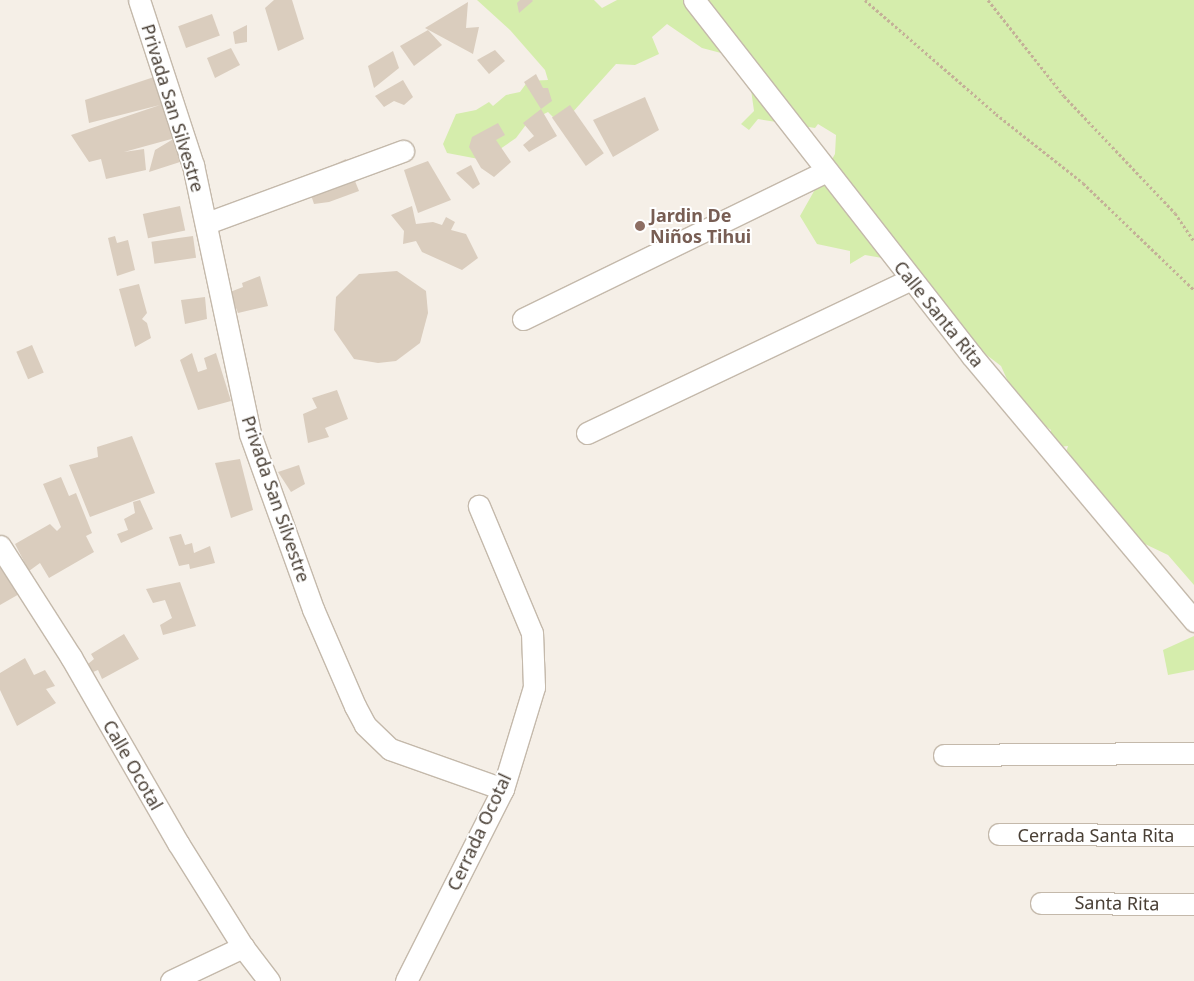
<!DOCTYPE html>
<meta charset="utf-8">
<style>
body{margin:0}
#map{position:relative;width:1194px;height:981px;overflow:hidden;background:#f5efe7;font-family:"Noto Sans",sans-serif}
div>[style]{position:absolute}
.green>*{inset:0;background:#d5edac}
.building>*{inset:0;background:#dacdbe;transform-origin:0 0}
.path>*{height:3px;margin-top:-1.5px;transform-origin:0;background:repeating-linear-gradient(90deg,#c4b198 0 2.5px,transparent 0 5px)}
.roads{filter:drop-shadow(1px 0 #c4b9ab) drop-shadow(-1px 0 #c4b9ab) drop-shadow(0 1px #c4b9ab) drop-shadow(0 -1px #c4b9ab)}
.street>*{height:21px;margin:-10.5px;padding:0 10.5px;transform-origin:10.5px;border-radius:10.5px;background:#fff}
.dots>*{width:14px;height:14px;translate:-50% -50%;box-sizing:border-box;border:2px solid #fff;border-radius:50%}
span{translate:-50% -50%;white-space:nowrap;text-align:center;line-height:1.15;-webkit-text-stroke:4px #fff;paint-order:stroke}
.street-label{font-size:18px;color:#493f35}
.education-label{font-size:18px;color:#785e54;font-weight:700}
.left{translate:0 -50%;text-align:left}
</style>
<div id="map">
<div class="green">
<div style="clip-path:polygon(477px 0,594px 0,602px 8px,617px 0,1194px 0,1194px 585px,1168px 555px,1145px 544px,1118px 537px,1064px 458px,1068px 446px,1050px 448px,1051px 430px,1019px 406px,1001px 366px,954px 330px,888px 259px,865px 255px,850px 264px,850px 251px,817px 244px,800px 216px,835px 154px,836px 135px,818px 124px,815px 128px,758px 119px,749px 130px,741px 124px,754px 111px,749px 75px,721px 53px,702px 48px,667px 24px,652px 37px,659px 54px,635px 65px,616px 64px,571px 114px,553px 117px,548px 112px,528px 122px,516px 138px,484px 160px,447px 153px,443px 144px,456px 114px,476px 110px,489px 102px,493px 106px,506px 95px,520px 92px,528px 81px,548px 80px,545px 70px,510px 30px)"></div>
<div style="clip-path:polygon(1194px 636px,1194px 670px,1168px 675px,1163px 650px)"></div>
</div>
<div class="building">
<div style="clip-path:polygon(274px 0,292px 0,304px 39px,278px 51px,265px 8px)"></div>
<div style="clip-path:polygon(520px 0,532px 0,533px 1px,519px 13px,517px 3px)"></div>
<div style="clip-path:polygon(468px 2px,466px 28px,479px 27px,473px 54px,425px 28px)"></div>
<div style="left:212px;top:14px;width:23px;height:36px;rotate:70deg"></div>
<div style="clip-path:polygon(247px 25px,247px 42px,235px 44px,233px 32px)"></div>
<div style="clip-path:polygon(428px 30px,442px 45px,414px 66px,400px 46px)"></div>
<div style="clip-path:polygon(231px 48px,240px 65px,215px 78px,207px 58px)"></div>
<div style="clip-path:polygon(495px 50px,505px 61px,489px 74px,477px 60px)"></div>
<div style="clip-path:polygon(393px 51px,399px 68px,374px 88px,368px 66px)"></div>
<div style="clip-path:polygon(536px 74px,543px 88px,548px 88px,552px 101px,541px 109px,557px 136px,529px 152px,523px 145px,534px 136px,523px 123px,541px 109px,524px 82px)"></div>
<div style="clip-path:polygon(157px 76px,175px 138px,180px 162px,149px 172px,155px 150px,175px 138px,124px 152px,144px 149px,146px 170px,106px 179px,101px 159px,89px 162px,71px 135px,160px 105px,89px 123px,85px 100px)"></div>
<div style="clip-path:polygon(403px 80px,413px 97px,404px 105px,394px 101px,384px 107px,375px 96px)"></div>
<div style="clip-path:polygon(645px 97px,659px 130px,613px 157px,593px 120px)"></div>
<div style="left:570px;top:105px;width:59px;height:22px;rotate:55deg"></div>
<div style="clip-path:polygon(498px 123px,505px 135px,496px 140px,511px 162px,494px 177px,481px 168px,469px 147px,472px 137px)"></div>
<div style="clip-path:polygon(346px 159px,359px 191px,329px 202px,314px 204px,310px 192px,314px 174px)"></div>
<div style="clip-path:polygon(428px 161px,451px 200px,418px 213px,404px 170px)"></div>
<div style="clip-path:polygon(471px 165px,480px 184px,473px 189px,456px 173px)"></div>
<div style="left:180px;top:206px;width:25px;height:38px;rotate:78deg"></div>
<div style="clip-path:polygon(412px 206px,416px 224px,433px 222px,442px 225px,446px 217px,455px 222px,451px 230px,466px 234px,478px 258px,462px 270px,422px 252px,416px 241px,403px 244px,404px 231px,391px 215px)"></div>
<div style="clip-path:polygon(115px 236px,117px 243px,128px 240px,135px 270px,117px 276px,108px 238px)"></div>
<div style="left:193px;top:236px;width:22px;height:42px;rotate:82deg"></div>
<div style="clip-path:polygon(397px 271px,426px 291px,428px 313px,420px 343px,396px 361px,378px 363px,354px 359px,334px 330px,336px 297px,359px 274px)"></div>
<div style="clip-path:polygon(260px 276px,268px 306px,238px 313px,234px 303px,231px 303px,230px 292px,243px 287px,242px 283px)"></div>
<div style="clip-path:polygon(139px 284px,147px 313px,142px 319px,147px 323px,151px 338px,135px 347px,119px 289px)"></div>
<div style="clip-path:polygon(205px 297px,207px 319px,185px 324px,181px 300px)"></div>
<div style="left:32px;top:345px;width:30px;height:17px;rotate:67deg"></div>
<div style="clip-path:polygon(192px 353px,198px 372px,207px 369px,204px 358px,216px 353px,231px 401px,198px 410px,180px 360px)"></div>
<div style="clip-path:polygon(337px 390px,348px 419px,325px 428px,329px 437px,308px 443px,303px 414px,317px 408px,312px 398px)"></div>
<div style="clip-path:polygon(132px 436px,155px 493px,90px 517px,69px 465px,98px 457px,97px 447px)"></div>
<div style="clip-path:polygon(240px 459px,253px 510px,231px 518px,215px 463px)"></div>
<div style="clip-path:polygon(299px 465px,305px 484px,291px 492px,278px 472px)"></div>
<div style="clip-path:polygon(61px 477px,69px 496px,76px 493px,92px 533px,86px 536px,94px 552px,49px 578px,40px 563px,29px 571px,15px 544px,50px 524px,57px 531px,61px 527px,43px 484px)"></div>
<div style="clip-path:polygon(140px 500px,153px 529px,121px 543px,117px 534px,128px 530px,124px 519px,135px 513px,133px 502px)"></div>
<div style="clip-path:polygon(181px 534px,185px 545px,192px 543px,194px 553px,210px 546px,215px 563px,190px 569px,189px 564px,179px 566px,169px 537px)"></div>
<div style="clip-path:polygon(2px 565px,21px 593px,0 605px,0 567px)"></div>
<div style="clip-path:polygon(180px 582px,196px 626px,163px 635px,160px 625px,172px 618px,165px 600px,153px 603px,146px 589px)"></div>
<div style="clip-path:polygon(124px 634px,139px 659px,102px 679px,98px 670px,93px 672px,88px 664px,94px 659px,91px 654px)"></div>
<div style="clip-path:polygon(25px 658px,34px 675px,45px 670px,55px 686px,46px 689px,56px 703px,17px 726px,0 690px,0 673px)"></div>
</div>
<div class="path">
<div style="left:865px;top:0;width:174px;rotate:41deg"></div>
<div style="left:996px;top:114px;width:111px;rotate:38.4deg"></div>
<div style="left:1083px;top:183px;width:154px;rotate:43.9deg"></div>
<div style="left:988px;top:0;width:122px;rotate:51.6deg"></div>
<div style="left:1064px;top:96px;width:161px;rotate:46.5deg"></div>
<div style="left:1175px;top:213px;width:34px;rotate:56deg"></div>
</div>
<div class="roads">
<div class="street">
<div style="left:139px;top:0;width:174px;rotate:71.9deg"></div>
<div style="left:193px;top:165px;width:275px;rotate:78deg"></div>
<div style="left:250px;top:434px;width:186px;rotate:70.2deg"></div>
<div style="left:313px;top:609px;width:106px;rotate:66.6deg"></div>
<div style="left:355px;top:706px;width:21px;rotate:62deg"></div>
<div style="left:365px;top:725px;width:35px;rotate:44deg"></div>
<div style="left:390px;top:749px;width:120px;rotate:19.5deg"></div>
<div style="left:694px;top:0;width:452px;rotate:52deg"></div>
<div style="left:972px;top:356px;width:346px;rotate:50deg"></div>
<div style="left:207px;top:223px;width:209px;rotate:-20.2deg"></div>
<div style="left:523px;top:319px;width:336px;rotate:-26deg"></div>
<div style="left:587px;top:433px;width:359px;rotate:-25.4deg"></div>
<div style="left:0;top:546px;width:132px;rotate:57.4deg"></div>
<div style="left:71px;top:657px;width:215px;rotate:60.1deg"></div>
<div style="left:178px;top:843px;width:123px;rotate:58deg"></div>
<div style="left:243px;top:947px;width:43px;rotate:52.6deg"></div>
<div style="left:944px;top:755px;width:250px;rotate:-0.5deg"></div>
<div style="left:999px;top:834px;width:195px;rotate:0.3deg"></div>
<div style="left:1041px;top:903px;width:153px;rotate:0.4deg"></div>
<div style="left:171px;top:981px;width:80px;rotate:-25.3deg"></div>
<div style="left:406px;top:981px;width:215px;rotate:-63.2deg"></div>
<div style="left:503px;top:789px;width:107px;rotate:-73.1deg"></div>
<div style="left:534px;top:687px;width:54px;rotate:-92.1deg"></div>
<div style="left:532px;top:633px;width:138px;rotate:-112.7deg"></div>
</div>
</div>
<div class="dots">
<div style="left:640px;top:226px;background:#8d6e63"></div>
</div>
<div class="street-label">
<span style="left:173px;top:108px;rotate:73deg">Privada San Silvestre</span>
<span style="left:939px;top:314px;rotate:51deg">Calle Santa Rita</span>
<span style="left:276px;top:499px;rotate:71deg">Privada San Silvestre</span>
<span style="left:133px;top:765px;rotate:60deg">Calle Ocotal</span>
<span style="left:479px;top:832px;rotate:-65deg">Cerrada Ocotal</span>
<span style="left:1096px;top:835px">Cerrada Santa Rita</span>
<span style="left:1117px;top:903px;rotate:1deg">Santa Rita</span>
</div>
<div class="education-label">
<span class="left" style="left:650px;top:226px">Jardin De<br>Niños Tihui</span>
</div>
</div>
